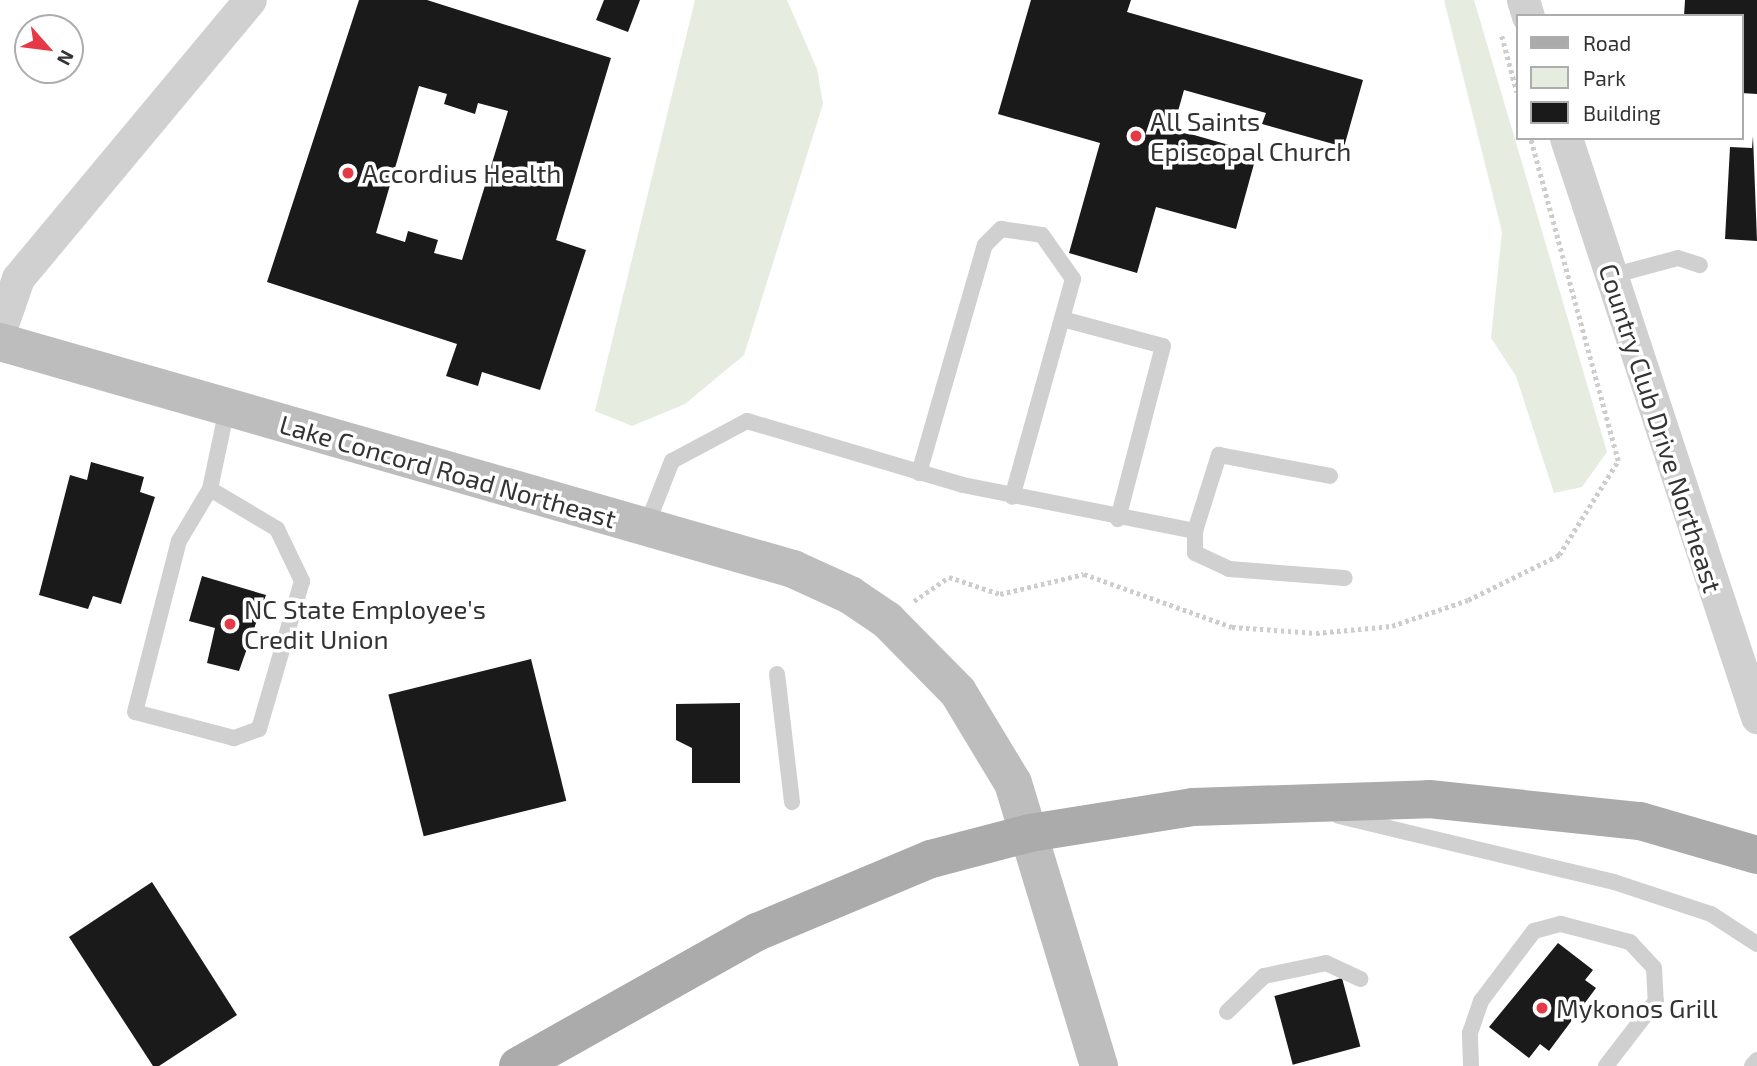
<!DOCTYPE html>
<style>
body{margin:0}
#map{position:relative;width:1757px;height:1066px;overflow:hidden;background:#fff;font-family:"Exo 2",sans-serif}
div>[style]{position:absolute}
.green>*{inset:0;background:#e6ecdf}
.building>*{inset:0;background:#1a1a1a;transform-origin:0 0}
.path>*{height:4.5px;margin-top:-2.25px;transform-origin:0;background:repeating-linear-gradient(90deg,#cdcdcd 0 3.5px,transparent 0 7px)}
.lane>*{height:16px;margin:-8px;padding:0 8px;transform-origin:8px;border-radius:8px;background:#d0d0d0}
.street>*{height:33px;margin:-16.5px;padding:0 16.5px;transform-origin:16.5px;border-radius:16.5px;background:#d0d0d0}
.secondary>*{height:38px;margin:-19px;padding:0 19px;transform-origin:19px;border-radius:19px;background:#bdbdbd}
.primary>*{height:38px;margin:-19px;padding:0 19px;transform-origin:19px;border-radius:19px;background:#ababab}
.dots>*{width:19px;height:19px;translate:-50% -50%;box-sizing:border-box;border:4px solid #fff;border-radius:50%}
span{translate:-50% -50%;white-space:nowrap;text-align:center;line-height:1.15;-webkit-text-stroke:7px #fff;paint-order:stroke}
.poi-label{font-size:26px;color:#333}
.left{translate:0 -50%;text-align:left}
.street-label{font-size:26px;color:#333}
.legend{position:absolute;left:1516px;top:14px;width:228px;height:126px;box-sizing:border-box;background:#fff;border:2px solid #adadad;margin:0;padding:9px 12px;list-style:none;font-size:21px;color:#333}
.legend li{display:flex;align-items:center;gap:14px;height:35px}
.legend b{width:35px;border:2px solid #adadad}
.north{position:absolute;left:14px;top:14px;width:70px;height:70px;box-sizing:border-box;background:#fff;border:2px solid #adadad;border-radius:50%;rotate:118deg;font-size:19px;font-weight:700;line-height:28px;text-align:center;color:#333}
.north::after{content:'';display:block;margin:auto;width:24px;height:32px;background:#e63946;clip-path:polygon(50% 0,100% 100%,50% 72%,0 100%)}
</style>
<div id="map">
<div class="green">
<div style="clip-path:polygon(695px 0,787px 0,817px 69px,823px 104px,744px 355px,685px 404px,632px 426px,595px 411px)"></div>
<div style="clip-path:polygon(1444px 0,1474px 0,1607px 452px,1582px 487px,1554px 493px,1516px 376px,1491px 338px,1502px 232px)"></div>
</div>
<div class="building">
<div style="clip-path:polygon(evenodd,359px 0,427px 0,611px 58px,556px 240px,586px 250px,540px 390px,482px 372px,478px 386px,446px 376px,457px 344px,267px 282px,359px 0,419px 86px,447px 94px,444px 104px,475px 114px,478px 103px,508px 111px,462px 260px,434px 253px,438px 240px,408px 231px,405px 242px,376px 233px,419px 86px)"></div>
<div style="clip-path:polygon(604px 0,640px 0,628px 32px,596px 20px)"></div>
<div style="clip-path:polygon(1031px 0,1131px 0,1127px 12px,1363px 80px,1344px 147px,1262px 124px,1266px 113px,1184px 90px,1173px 129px,1257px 153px,1236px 229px,1156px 207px,1137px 273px,1069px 253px,1100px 143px,998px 114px)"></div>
<div style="clip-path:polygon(1685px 0,1757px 0,1757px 94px,1741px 93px,1741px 16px,1684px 16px)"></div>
<div style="clip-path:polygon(1753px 136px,1757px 241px,1725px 239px,1730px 147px,1752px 148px)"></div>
<div style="clip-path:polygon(91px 462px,144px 477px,140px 492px,155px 497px,121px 604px,93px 596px,88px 609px,39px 595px,70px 475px,87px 480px)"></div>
<div style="clip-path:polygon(202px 576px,266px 595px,239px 671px,207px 663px,215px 628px,189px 621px)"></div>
<div style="left:531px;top:659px;width:146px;height:147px;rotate:76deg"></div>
<div style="clip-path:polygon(740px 703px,740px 783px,692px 783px,692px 748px,676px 740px,676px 704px)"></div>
<div style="clip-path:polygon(152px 882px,237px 1015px,159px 1066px,153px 1066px,69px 937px)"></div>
<div style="clip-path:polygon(1558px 943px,1593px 970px,1585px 980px,1596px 988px,1549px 1051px,1540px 1044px,1529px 1058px,1489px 1027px)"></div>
<div style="left:1342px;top:978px;width:71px;height:70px;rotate:75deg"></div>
</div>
<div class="path">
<div style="left:1502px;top:36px;width:58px;rotate:75deg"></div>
<div style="left:914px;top:601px;width:42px;rotate:-34.4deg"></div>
<div style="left:949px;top:577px;width:54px;rotate:18.4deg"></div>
<div style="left:1000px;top:594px;width:86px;rotate:-13.4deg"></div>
<div style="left:1084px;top:574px;width:157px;rotate:19.7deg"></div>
<div style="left:1232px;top:627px;width:84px;rotate:4.1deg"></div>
<div style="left:1316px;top:633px;width:76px;rotate:-5.3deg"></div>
<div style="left:1392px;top:626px;width:80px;rotate:-18.9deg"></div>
<div style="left:1468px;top:600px;width:102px;rotate:-26.3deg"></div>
<div style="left:1559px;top:555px;width:111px;rotate:-57.9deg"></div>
<div style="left:1618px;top:461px;width:335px;rotate:-105.2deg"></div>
</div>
<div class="lane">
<div style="left:1611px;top:276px;width:69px;rotate:-15deg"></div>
<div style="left:1678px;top:258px;width:23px;rotate:18deg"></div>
<div style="left:1066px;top:320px;width:100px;rotate:15deg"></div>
<div style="left:1163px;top:346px;width:179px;rotate:104.6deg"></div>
<div style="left:919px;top:473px;width:237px;rotate:-73.9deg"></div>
<div style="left:985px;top:245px;width:23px;rotate:-45deg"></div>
<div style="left:1001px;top:229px;width:41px;rotate:8.3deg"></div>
<div style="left:1042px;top:235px;width:54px;rotate:54.8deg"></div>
<div style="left:1073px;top:279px;width:226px;rotate:105.6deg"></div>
<div style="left:210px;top:489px;width:78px;rotate:30.8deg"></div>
<div style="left:277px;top:529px;width:58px;rotate:64.3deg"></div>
<div style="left:302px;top:581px;width:154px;rotate:106.2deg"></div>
<div style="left:259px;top:729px;width:27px;rotate:160deg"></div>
<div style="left:234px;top:738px;width:102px;rotate:-165.3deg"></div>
<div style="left:135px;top:712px;width:177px;rotate:-75.6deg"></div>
<div style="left:179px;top:541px;width:61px;rotate:-59.2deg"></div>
<div style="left:210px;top:489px;width:83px;rotate:-78.1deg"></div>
<div style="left:646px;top:527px;width:71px;rotate:-68.5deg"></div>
<div style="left:672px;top:461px;width:85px;rotate:-28.1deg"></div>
<div style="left:747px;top:421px;width:225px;rotate:16.5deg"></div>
<div style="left:963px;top:485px;width:237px;rotate:11.2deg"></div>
<div style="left:1195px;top:531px;width:80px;rotate:-72.5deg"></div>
<div style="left:1219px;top:455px;width:113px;rotate:10.7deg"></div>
<div style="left:1195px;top:531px;width:22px;rotate:90deg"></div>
<div style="left:1195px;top:553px;width:38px;rotate:25deg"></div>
<div style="left:1229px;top:569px;width:116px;rotate:4.4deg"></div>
<div style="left:777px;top:674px;width:129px;rotate:83.3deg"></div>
<div style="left:1339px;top:816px;width:283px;rotate:13.5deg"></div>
<div style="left:1614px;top:882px;width:102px;rotate:18.3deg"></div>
<div style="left:1711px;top:914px;width:55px;rotate:33.1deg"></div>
<div style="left:1227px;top:1012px;width:52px;rotate:-44.2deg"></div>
<div style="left:1264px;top:976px;width:63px;rotate:-11.8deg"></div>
<div style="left:1326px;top:963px;width:38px;rotate:25deg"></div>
<div style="left:1471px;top:1066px;width:33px;rotate:-92deg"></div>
<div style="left:1470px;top:1033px;width:34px;rotate:-71deg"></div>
<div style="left:1481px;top:1001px;width:88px;rotate:-52.9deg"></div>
<div style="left:1534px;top:931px;width:28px;rotate:-15deg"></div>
<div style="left:1561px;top:924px;width:71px;rotate:14.6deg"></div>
<div style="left:1630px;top:942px;width:35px;rotate:47deg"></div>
<div style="left:1654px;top:968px;width:33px;rotate:87deg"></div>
<div style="left:1656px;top:1001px;width:82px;rotate:127.6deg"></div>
<div style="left:1752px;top:1066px;width:8px;rotate:-50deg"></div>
</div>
<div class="street">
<div style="left:1523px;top:0;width:17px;rotate:73deg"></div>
<div style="left:1566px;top:138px;width:610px;rotate:71.74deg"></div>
<div style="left:0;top:330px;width:55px;rotate:-70.9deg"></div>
<div style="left:18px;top:278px;width:362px;rotate:-50.2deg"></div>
</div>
<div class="secondary">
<div style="left:0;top:342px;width:825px;rotate:15.97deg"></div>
<div style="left:793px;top:569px;width:63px;rotate:24.5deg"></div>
<div style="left:850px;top:595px;width:45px;rotate:34deg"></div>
<div style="left:887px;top:620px;width:101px;rotate:45.4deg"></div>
<div style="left:958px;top:692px;width:106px;rotate:58.9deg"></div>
<div style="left:1013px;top:783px;width:296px;rotate:73.1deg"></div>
</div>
<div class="primary">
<div style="left:518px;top:1066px;width:274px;rotate:-29.3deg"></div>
<div style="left:757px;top:932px;width:189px;rotate:-22.8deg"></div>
<div style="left:931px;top:859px;width:102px;rotate:-14.7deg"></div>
<div style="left:1030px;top:833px;width:165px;rotate:-9.1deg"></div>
<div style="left:1193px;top:807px;width:236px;rotate:-1.9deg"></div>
<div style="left:1429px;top:799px;width:212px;rotate:6deg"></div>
<div style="left:1640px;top:821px;width:122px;rotate:16.2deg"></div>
</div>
<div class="dots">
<div style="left:1136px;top:136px;background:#e63946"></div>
<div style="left:348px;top:173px;background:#e63946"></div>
<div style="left:230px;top:624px;background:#e63946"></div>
<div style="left:1542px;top:1008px;background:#e63946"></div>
</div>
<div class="poi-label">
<span class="left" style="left:1150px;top:136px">All Saints<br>Episcopal Church</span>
<span class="left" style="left:362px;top:173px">Accordius Health</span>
<span class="left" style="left:244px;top:624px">NC State Employee's<br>Credit Union</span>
<span class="left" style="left:1556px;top:1008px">Mykonos Grill</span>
</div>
<div class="street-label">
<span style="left:1661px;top:428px;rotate:72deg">Country Club Drive Northeast</span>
<span style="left:448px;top:471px;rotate:16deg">Lake Concord Road Northeast</span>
</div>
<ul class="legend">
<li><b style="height:9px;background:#ababab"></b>Road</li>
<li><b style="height:19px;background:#e6ecdf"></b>Park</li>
<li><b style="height:19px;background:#1a1a1a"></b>Building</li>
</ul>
<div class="north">N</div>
</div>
